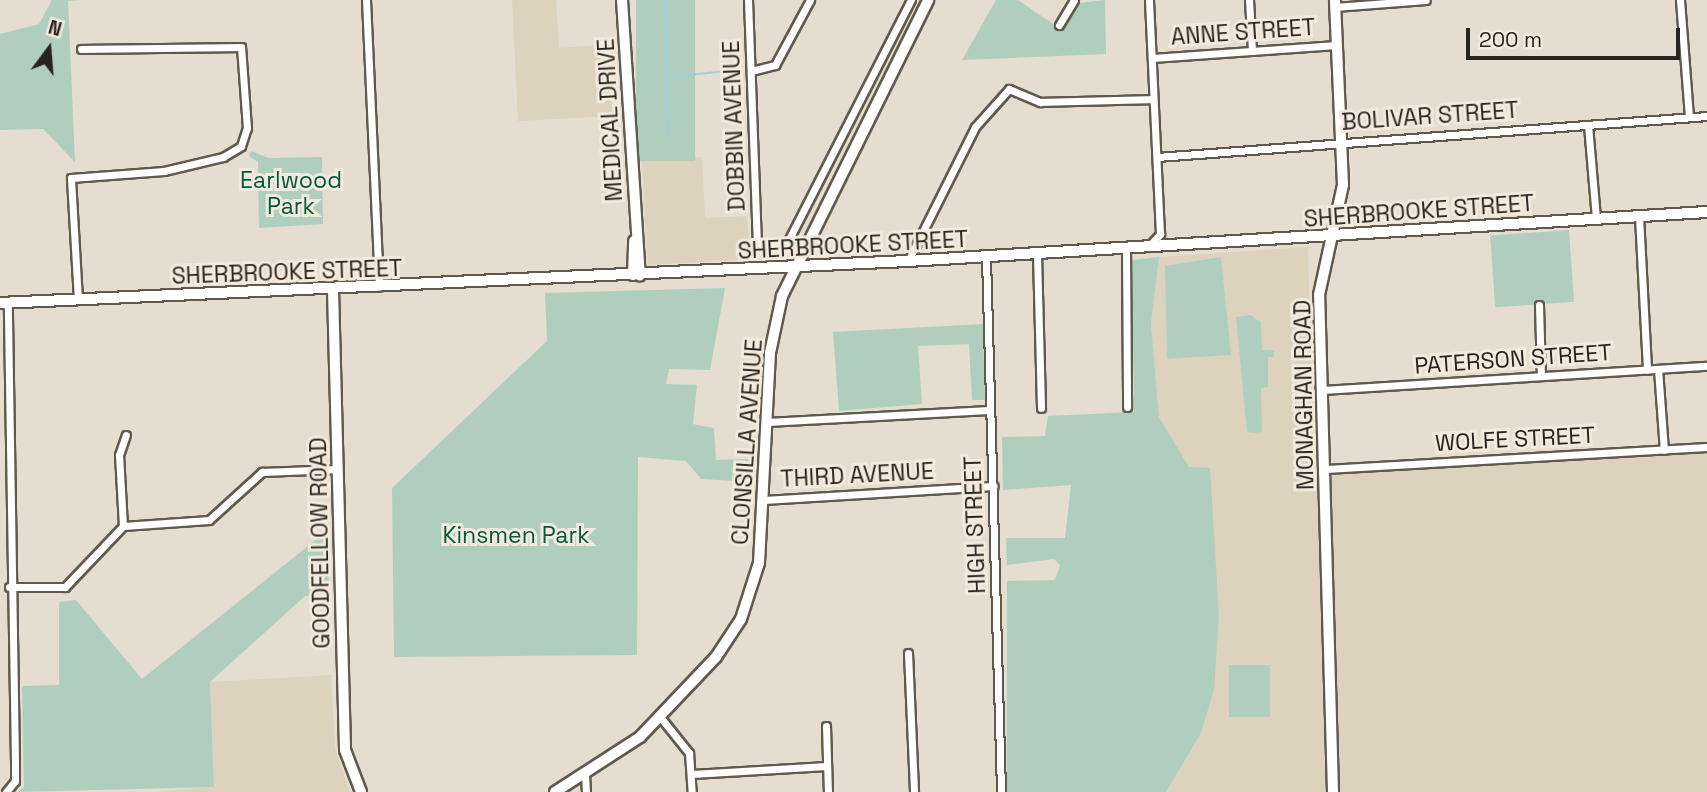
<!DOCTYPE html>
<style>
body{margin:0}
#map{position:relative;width:1707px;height:792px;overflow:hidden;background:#e5ddcf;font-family:"Space Grotesk",sans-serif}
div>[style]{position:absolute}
.built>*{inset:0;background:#ddd2bd}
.green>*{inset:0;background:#b0cebe;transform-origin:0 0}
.stream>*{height:2px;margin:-1px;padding:0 1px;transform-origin:1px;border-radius:1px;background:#a0cde3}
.roads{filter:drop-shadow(2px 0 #605a4e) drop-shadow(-2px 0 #605a4e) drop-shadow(0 2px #605a4e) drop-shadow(0 -2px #605a4e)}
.street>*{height:7px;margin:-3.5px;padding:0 3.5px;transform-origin:3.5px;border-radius:3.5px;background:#fff}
.secondary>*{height:10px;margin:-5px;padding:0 5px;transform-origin:5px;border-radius:5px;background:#fff}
span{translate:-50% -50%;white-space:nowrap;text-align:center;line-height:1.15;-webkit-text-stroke:6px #f2eadc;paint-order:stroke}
.street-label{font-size:23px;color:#27241f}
.park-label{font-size:23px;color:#05583c}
.north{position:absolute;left:14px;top:14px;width:70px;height:70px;-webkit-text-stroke:5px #f2eadc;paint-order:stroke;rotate:16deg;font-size:19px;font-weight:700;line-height:28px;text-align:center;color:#27241f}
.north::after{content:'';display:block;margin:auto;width:24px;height:32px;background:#27241f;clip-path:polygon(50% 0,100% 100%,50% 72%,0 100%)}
.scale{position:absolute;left:1466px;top:28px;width:214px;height:32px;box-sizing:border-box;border:4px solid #27241f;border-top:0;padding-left:9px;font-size:21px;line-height:24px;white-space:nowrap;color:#27241f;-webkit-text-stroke:5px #f2eadc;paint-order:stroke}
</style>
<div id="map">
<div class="built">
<div style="clip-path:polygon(512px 0,556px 0,559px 48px,610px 44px,613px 116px,518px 121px)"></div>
<div style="clip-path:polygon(702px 157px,705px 218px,747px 216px,750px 259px,648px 265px,642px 161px)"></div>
<div style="clip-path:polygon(1308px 247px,1313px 461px,1337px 473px,1707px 452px,1707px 792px,1166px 792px,1201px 733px,1214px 690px,1210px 469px,1189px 467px,1159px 417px,1151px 324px,1159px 257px)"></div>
<div style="clip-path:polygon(331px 675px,335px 749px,350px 792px,153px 792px,214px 787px,210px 682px)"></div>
</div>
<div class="green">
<div style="clip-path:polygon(52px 0,81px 0,68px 1px,75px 162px,43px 129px,0 130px,0 34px,39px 24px)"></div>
<div style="left:636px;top:0;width:59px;height:161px"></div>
<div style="clip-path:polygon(996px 0,1018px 0,1062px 30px,1079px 3px,1105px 0,1106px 54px,962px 60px)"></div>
<div style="clip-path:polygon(251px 151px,269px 158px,322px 157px,323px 224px,259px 228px,258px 162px,249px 156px)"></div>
<div style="left:1569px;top:230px;width:72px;height:79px;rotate:86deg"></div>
<div style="clip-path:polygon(1159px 257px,1151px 324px,1159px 417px,1189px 467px,1210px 468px,1219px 616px,1214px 690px,1201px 733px,1166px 792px,1007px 792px,1007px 581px,1055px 580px,1060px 565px,1054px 559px,1007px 565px,1006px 538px,1065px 538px,1071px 485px,1003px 490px,1002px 437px,1045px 436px,1048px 416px,1134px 412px,1132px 260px)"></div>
<div style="clip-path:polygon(1221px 257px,1231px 355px,1167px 359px,1165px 266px)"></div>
<div style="clip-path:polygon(725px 288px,710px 370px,669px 369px,666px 384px,697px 385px,693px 424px,714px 428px,716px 460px,753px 459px,751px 482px,701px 479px,686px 461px,638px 457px,637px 655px,394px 657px,392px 488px,547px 341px,545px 293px)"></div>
<div style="clip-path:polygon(1251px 315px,1261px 323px,1262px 350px,1274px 350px,1274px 357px,1268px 357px,1268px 387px,1261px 388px,1262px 432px,1253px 433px,1247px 432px,1236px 317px)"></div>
<div style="clip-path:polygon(983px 324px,985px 400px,972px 400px,969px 344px,918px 346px,922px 404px,839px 411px,833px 332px)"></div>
<div style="clip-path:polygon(328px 530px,329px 593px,305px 596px,210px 682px,214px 787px,18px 792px,24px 787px,22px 686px,59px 685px,59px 602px,76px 600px,142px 679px)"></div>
<div style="left:1229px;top:665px;width:41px;height:52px"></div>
</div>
<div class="stream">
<div style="left:666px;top:0;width:138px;rotate:89.2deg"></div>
<div style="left:671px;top:77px;width:65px;rotate:-6.1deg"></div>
</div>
<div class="roads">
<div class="street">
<div style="left:366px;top:0;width:287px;rotate:87.4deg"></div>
<div style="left:748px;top:0;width:242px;rotate:87.9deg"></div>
<div style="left:757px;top:242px;width:11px;rotate:38deg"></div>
<div style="left:766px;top:249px;width:22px;rotate:-16deg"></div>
<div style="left:787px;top:243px;width:273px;rotate:-63deg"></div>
<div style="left:1249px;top:0;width:51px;rotate:86.6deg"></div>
<div style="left:1680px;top:0;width:117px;rotate:85.6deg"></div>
<div style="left:1335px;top:7px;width:91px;rotate:-4.4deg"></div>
<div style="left:1059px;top:25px;width:29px;rotate:-59deg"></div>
<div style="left:1152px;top:58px;width:185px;rotate:-4deg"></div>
<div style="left:751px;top:71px;width:25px;rotate:-14deg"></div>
<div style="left:775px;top:65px;width:74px;rotate:-61.7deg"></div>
<div style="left:1588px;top:125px;width:94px;rotate:85.1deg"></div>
<div style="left:1157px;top:157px;width:552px;rotate:-4.26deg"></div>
<div style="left:1639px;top:216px;width:154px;rotate:87deg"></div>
<div style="left:1148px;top:247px;width:18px;rotate:-47deg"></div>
<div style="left:1160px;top:234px;width:234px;rotate:-92.7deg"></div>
<div style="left:1126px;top:248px;width:159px;rotate:89.6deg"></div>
<div style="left:1037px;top:254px;width:154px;rotate:88.5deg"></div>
<div style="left:986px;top:257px;width:535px;rotate:88.39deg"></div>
<div style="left:908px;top:261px;width:150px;rotate:-63.4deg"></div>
<div style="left:975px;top:127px;width:51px;rotate:-48.2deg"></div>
<div style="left:1009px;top:89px;width:34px;rotate:23deg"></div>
<div style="left:1040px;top:102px;width:113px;rotate:-1.5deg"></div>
<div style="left:78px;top:300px;width:122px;rotate:-93.3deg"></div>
<div style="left:71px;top:178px;width:93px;rotate:-4.3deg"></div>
<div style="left:164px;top:171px;width:61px;rotate:-13.3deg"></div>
<div style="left:223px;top:157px;width:21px;rotate:-31deg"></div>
<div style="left:241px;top:146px;width:19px;rotate:-72deg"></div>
<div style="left:247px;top:128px;width:81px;rotate:-94.2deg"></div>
<div style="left:241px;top:47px;width:160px;rotate:179.3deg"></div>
<div style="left:1539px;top:305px;width:71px;rotate:88.4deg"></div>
<div style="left:1658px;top:369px;width:81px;rotate:85.8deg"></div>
<div style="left:1322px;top:390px;width:386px;rotate:-3.6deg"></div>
<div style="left:766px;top:422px;width:224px;rotate:-3.1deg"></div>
<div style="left:1325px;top:469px;width:383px;rotate:-3.3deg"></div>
<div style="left:763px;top:500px;width:231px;rotate:-3.5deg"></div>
<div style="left:123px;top:526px;width:71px;rotate:-93.2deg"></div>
<div style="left:119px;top:455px;width:21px;rotate:-71deg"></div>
<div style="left:9px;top:587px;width:56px"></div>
<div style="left:65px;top:587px;width:84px;rotate:-46.4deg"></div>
<div style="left:123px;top:526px;width:86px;rotate:-4deg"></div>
<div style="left:209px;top:520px;width:72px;rotate:-42.2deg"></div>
<div style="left:262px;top:472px;width:76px;rotate:-2.3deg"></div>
<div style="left:908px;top:653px;width:139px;rotate:87.5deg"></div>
<div style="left:661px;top:718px;width:45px;rotate:51.3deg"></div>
<div style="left:689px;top:753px;width:39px;rotate:86deg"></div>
<div style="left:826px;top:726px;width:66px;rotate:88.3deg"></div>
<div style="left:585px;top:774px;width:18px;rotate:87deg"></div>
<div style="left:692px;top:774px;width:135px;rotate:-3.4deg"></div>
<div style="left:6px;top:792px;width:14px;rotate:-51deg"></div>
<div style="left:15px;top:781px;width:19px;rotate:-90deg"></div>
<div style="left:15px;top:762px;width:459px;rotate:-90.9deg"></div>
</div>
<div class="secondary">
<div style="left:622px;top:0;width:276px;rotate:86.3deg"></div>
<div style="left:633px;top:275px;width:34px;rotate:-88deg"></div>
<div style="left:333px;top:290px;width:460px;rotate:88.5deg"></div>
<div style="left:345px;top:750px;width:45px;rotate:69.1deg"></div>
<div style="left:0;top:303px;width:909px;rotate:-2.65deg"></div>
<div style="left:908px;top:261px;width:801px;rotate:-3.51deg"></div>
<div style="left:555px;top:792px;width:101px;rotate:-32.9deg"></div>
<div style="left:640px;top:737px;width:110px;rotate:-46.5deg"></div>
<div style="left:716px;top:657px;width:45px;rotate:-56.7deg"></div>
<div style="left:741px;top:619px;width:59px;rotate:-72.2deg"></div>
<div style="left:759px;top:563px;width:210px;rotate:-87deg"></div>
<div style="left:770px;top:353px;width:58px;rotate:-78.1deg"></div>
<div style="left:782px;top:296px;width:330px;rotate:-63.7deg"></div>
<div style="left:1333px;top:792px;width:497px;rotate:-91.6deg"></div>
<div style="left:1319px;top:295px;width:113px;rotate:-77.7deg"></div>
<div style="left:1343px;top:185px;width:185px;rotate:-92.5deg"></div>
</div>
</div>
<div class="street-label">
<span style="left:1243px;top:32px;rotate:-4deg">ANNE STREET</span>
<span style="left:1430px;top:116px;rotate:-4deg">BOLIVAR STREET</span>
<span style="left:610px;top:120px;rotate:-93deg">MEDICAL DRIVE</span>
<span style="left:734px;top:126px;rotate:-92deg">DOBBIN AVENUE</span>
<span style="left:1419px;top:211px;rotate:-4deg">SHERBROOKE STREET</span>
<span style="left:853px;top:245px;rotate:-3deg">SHERBROOKE STREET</span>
<span style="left:287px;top:272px;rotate:-2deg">SHERBROOKE STREET</span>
<span style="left:1513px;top:359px;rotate:-4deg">PATERSON STREET</span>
<span style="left:1304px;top:395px;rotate:-91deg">MONAGHAN ROAD</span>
<span style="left:1515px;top:439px;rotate:-3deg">WOLFE STREET</span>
<span style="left:747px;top:442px;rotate:-86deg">CLONSILLA AVENUE</span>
<span style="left:857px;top:475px;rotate:-3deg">THIRD AVENUE</span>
<span style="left:975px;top:525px;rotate:-92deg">HIGH STREET</span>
<span style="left:320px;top:543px;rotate:-91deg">GOODFELLOW ROAD</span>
</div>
<div class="park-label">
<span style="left:291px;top:193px">Earlwood<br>Park</span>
<span style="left:516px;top:535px">Kinsmen Park</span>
</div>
<div class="north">N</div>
<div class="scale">200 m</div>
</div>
